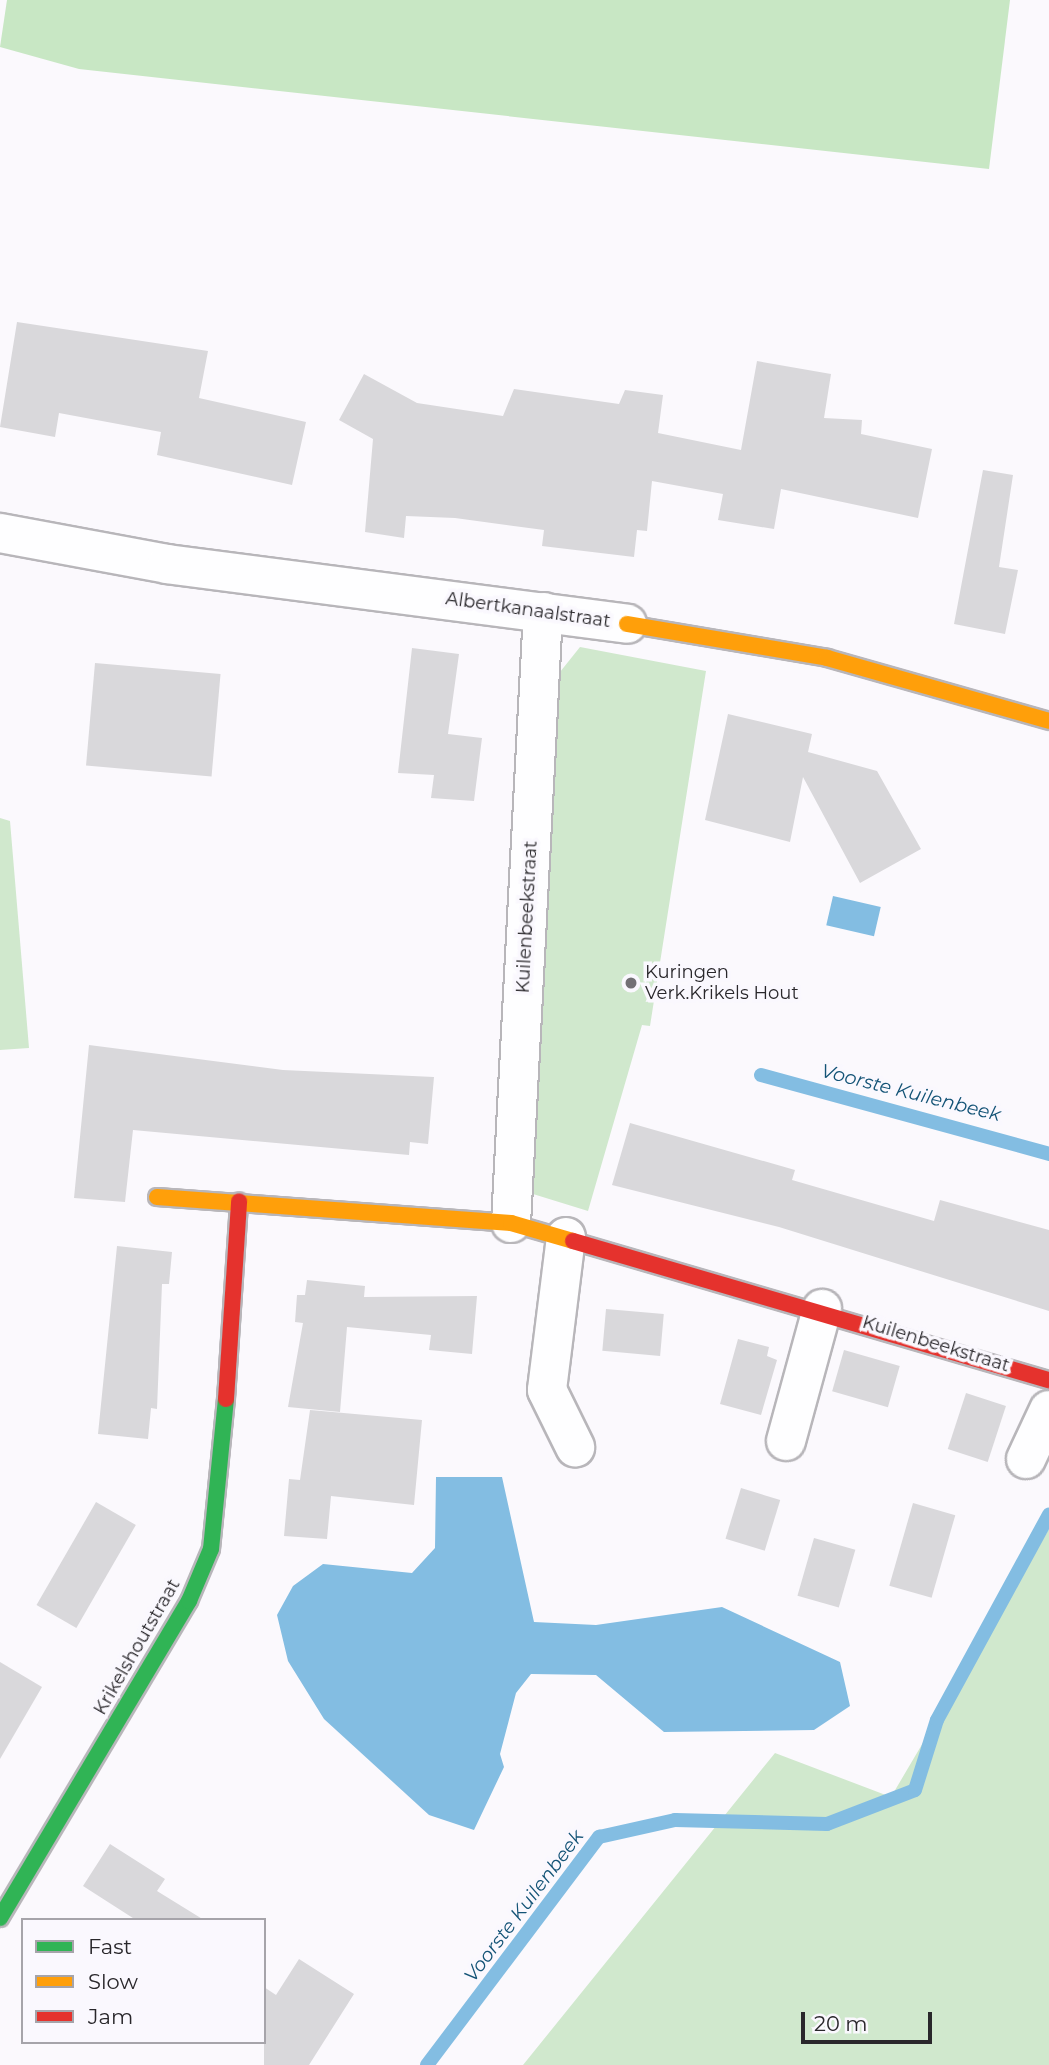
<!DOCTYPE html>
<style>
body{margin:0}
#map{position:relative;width:1049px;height:2065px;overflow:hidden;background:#fbf9fd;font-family:Montserrat,sans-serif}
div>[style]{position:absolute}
.green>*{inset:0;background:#d0e8cd}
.forest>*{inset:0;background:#c8e7c4}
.water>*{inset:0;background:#83bde2;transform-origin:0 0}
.stream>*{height:14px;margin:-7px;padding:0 7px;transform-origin:7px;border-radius:7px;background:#83bde2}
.building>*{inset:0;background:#d9d8db;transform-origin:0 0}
.roads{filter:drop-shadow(2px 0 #b8b6ba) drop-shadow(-2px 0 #b8b6ba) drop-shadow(0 2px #b8b6ba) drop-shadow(0 -2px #b8b6ba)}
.street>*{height:38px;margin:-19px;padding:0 19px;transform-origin:19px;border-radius:19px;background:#fefeff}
.fast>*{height:16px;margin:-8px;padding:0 8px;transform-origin:8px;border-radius:8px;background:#30b455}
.slow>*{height:16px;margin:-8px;padding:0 8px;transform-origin:8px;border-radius:8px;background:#ff9f0a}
.jam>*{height:16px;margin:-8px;padding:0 8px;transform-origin:8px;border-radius:8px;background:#e5322d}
.dots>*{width:19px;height:19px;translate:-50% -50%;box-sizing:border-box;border:4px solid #faf8fe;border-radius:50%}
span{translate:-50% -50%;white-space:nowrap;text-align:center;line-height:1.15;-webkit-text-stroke:7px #faf8fe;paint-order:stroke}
.street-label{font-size:18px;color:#29272b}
.poi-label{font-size:18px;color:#29272b}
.left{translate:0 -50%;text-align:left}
.water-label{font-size:19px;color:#135376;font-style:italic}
.legend{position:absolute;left:21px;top:1918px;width:245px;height:126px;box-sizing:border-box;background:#faf8fe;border:2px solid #a6a4aa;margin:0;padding:9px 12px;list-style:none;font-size:21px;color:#29272b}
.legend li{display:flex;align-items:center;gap:14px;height:35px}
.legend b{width:35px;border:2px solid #a6a4aa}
.scale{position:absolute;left:801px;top:2012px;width:131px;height:32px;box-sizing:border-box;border:4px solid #29272b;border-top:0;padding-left:9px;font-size:21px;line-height:24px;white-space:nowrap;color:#29272b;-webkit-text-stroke:5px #faf8fe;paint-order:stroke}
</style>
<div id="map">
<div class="green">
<div style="clip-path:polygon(580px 647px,706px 671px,650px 1026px,642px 1025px,588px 1211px,533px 1194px,556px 677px)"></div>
<div style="clip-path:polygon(0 818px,10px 821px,29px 1048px,0 1050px)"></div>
<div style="clip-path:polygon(1049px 1529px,1049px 2065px,523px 2065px,775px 1753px,891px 1797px)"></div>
</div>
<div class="forest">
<div style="clip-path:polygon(7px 0,1010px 0,989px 169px,79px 69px,0 47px)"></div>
</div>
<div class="water">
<div style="left:833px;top:896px;width:49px;height:30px;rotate:13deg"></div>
<div style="clip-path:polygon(436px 1477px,502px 1477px,534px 1622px,596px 1625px,722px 1607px,840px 1662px,850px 1706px,814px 1730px,664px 1732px,596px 1675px,531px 1674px,516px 1693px,500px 1754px,504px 1767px,474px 1830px,429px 1815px,324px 1719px,288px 1661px,277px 1615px,293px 1586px,323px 1564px,412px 1573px,435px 1548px)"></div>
</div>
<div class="stream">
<div style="left:761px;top:1075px;width:299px;rotate:15.3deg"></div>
<div style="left:427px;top:2065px;width:286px;rotate:-53deg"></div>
<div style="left:599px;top:1837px;width:78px;rotate:-12.6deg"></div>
<div style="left:675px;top:1820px;width:152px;rotate:1.5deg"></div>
<div style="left:827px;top:1824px;width:94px;rotate:-21.1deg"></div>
<div style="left:915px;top:1790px;width:73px;rotate:-72.6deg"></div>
<div style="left:937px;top:1720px;width:234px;rotate:-61.4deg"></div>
</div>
<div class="building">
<div style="clip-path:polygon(17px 322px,208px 351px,199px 398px,306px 422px,292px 485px,157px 455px,161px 432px,59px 413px,55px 437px,0 427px)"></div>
<div style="clip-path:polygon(757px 361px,831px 374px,824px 418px,862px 420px,861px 434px,932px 449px,918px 518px,781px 489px,774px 529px,718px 520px,723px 494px,652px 481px,647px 531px,637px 530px,634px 557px,542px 546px,544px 530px,455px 518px,406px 516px,404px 538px,365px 532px,373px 439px,339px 420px,364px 374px,417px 403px,503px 416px,514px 389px,619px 404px,625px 390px,663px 395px,658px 433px,741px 450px)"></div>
<div style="clip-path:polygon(983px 470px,1013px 475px,999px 567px,1018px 570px,1005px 634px,954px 624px)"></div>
<div style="clip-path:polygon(412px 648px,459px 654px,448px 734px,482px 738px,474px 801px,431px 798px,434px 775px,398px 773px)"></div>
<div style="left:95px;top:663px;width:126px;height:103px;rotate:5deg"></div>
<div style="clip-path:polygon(728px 714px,812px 734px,808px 752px,877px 771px,921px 849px,860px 883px,803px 777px,790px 842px,705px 820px)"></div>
<div style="clip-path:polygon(89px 1045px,283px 1070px,434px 1077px,428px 1144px,410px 1142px,409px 1155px,133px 1130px,125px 1202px,74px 1198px)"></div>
<div style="clip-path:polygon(630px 1123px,795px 1170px,792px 1180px,934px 1221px,940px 1200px,1049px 1230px,1049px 1311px,779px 1227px,612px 1185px)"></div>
<div style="clip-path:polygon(117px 1246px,172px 1252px,169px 1284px,162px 1284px,157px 1409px,151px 1408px,148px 1439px,98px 1434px)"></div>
<div style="clip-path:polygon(307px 1280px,365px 1286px,364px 1297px,477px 1296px,472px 1354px,429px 1350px,431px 1335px,347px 1327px,340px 1412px,288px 1407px,303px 1323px,295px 1322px,297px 1295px,305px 1295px)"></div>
<div style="left:606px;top:1309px;width:58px;height:42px;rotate:5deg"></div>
<div style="clip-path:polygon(738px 1339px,769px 1347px,767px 1356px,777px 1360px,761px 1415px,720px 1404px)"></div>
<div style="left:844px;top:1350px;width:58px;height:43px;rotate:16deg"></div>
<div style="left:966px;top:1393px;width:42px;height:59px;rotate:18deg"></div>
<div style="clip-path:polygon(310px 1410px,422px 1420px,414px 1505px,331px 1496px,327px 1539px,284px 1536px,289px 1479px,300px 1480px)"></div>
<div style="left:741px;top:1488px;width:41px;height:53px;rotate:17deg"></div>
<div style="left:96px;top:1502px;width:46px;height:119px;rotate:30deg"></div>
<div style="left:913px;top:1503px;width:44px;height:86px;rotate:16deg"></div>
<div style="left:814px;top:1538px;width:43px;height:60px;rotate:16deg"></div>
<div style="clip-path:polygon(0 1662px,42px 1687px,0 1759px)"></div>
<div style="clip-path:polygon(110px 1844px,165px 1879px,157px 1891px,204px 1920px,136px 1920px,83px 1886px)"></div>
<div style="clip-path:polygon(299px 1959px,354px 1994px,309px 2065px,264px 2065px,264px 1987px,276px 1995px)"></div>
</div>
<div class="roads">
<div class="street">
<div style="left:0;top:533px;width:170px;rotate:10.5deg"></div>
<div style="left:167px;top:564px;width:464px;rotate:7.4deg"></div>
<div style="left:511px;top:1223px;width:612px;rotate:-87deg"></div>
<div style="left:566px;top:1237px;width:154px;rotate:97.1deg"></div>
<div style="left:547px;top:1390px;width:64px;rotate:63.8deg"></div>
<div style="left:786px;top:1441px;width:137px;rotate:-74.7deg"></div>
<div style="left:1026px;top:1459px;width:54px;rotate:-64.9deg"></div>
</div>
<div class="fast">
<div style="left:0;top:1918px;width:369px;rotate:-59.2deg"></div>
<div style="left:189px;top:1601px;width:56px;rotate:-67.1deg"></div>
<div style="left:211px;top:1549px;width:151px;rotate:-84.3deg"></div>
</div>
<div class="slow">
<div style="left:627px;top:624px;width:203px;rotate:9.6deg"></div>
<div style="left:827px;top:658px;width:231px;rotate:15.8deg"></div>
<div style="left:157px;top:1197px;width:355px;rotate:4.2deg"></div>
<div style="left:511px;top:1223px;width:65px;rotate:16.2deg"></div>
</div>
<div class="jam">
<div style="left:573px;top:1241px;width:496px;rotate:16.3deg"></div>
<div style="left:226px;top:1399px;width:198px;rotate:-86.2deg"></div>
</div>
</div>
<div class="dots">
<div style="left:631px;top:983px;background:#727074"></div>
</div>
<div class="street-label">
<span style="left:528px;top:610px;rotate:8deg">Albertkanaalstraat</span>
<span style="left:527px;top:917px;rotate:-87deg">Kuilenbeekstraat</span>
<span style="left:936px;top:1344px;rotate:17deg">Kuilenbeekstraat</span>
<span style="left:137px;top:1647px;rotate:-60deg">Krikelshoutstraat</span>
</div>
<div class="poi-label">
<span class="left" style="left:645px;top:983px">Kuringen<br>Verk.Krikels Hout</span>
</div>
<div class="water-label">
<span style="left:911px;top:1093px;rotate:14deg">Voorste Kuilenbeek</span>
<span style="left:524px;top:1906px;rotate:-53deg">Voorste Kuilenbeek</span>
</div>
<ul class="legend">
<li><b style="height:9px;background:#30b455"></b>Fast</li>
<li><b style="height:9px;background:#ff9f0a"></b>Slow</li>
<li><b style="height:9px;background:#e5322d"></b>Jam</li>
</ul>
<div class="scale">20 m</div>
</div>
